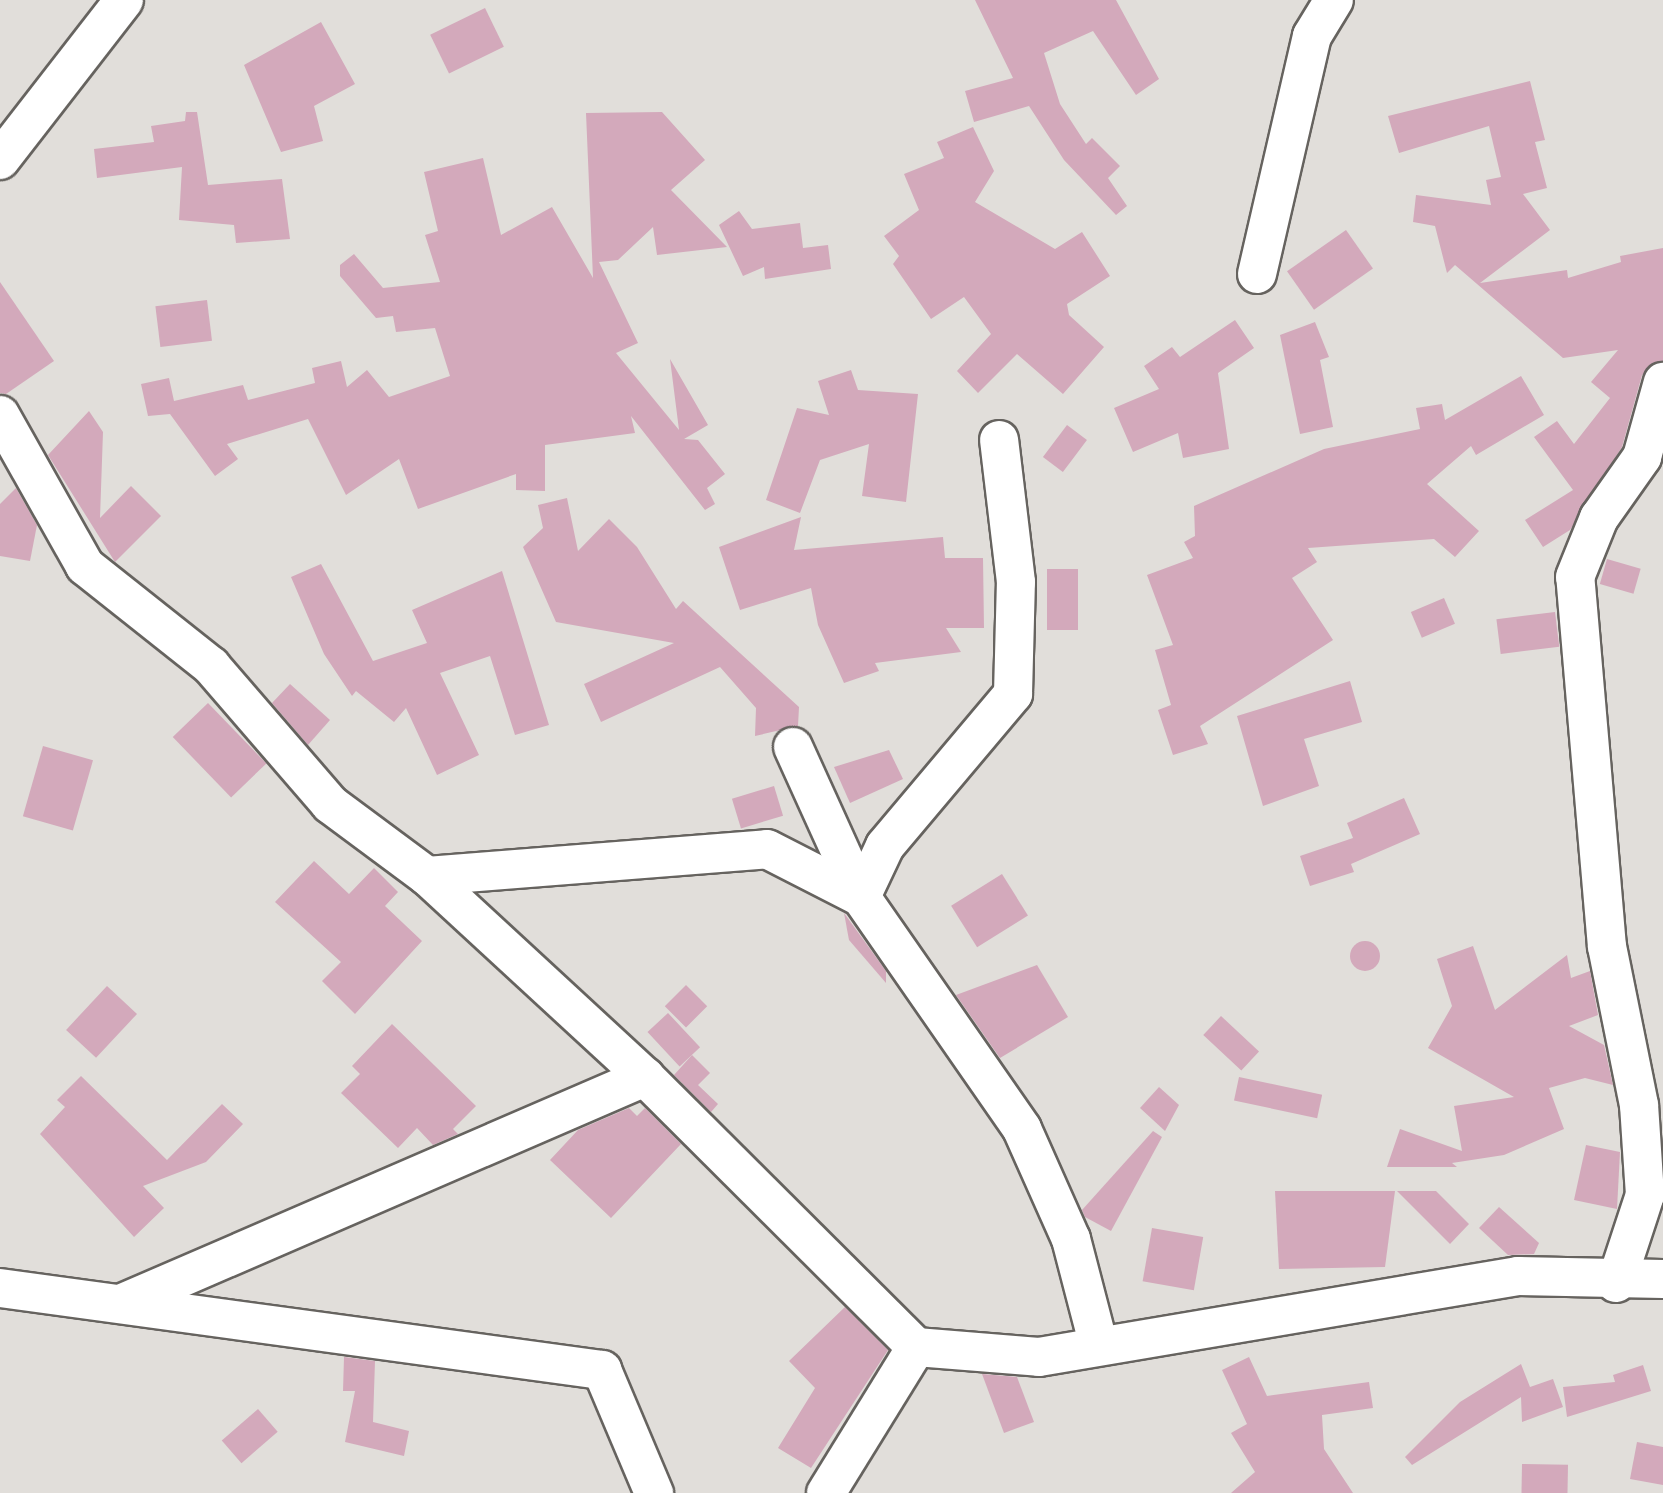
<!DOCTYPE html>
<style>
body{margin:0}
#map{position:relative;width:1663px;height:1493px;overflow:hidden;background:#e1deda;font-family:"Source Sans 3",sans-serif}
div>[style]{position:absolute}
.building>*{inset:0;background:#d3a9bb;transform-origin:0 0}
.round{border-radius:50%}
.roads{filter:drop-shadow(2px 0 #66635f) drop-shadow(-2px 0 #66635f) drop-shadow(0 2px #66635f) drop-shadow(0 -2px #66635f)}
.minor>*{height:38px;margin:-19px;padding:0 19px;transform-origin:19px;border-radius:19px;background:#fff}
span{translate:-50% -50%;white-space:nowrap;text-align:center;line-height:1.15;-webkit-text-stroke:6px #e1deda;paint-order:stroke}
</style>
<div id="map">
<div class="building">
<div style="clip-path:polygon(975px 0,1116px 0,1159px 79px,1136px 95px,1093px 31px,1044px 53px,1060px 104px,1086px 144px,1092px 138px,1120px 166px,1108px 178px,1127px 206px,1116px 215px,1064px 160px,1029px 106px,974px 122px,965px 91px,1013px 78px)"></div>
<div style="left:485px;top:8px;width:43px;height:61px;rotate:64deg"></div>
<div style="clip-path:polygon(321px 22px,355px 84px,314px 106px,323px 141px,281px 152px,244px 65px)"></div>
<div style="clip-path:polygon(1530px 81px,1545px 140px,1535px 142px,1547px 188px,1523px 194px,1550px 230px,1480px 283px,1567px 270px,1568px 278px,1621px 262px,1620px 256px,1663px 248px,1663px 361px,1642px 375px,1622px 447px,1570px 530px,1543px 547px,1525px 520px,1573px 490px,1534px 437px,1557px 421px,1574px 444px,1610px 398px,1591px 382px,1618px 350px,1563px 358px,1455px 265px,1447px 273px,1435px 226px,1413px 222px,1416px 195px,1491px 205px,1486px 180px,1501px 177px,1489px 126px,1399px 153px,1388px 116px)"></div>
<div style="clip-path:polygon(186px 112px,197px 112px,208px 185px,282px 179px,290px 239px,236px 243px,234px 225px,179px 220px,182px 167px,97px 178px,94px 149px,154px 142px,151px 126px,185px 121px)"></div>
<div style="clip-path:polygon(662px 112px,705px 160px,671px 190px,727px 247px,657px 255px,653px 227px,618px 260px,599px 262px,638px 343px,616px 353px,679px 430px,670px 359px,708px 425px,684px 439px,698px 440px,725px 474px,707px 488px,715px 504px,705px 510px,631px 416px,635px 433px,545px 445px,545px 491px,516px 490px,516px 474px,418px 509px,399px 459px,346px 495px,308px 419px,227px 444px,238px 459px,215px 476px,170px 414px,148px 416px,141px 384px,169px 378px,174px 401px,243px 385px,248px 400px,315px 383px,312px 368px,341px 361px,347px 387px,367px 370px,389px 397px,450px 376px,435px 328px,396px 332px,393px 316px,376px 318px,340px 276px,340px 265px,354px 254px,383px 288px,440px 282px,425px 235px,438px 231px,424px 172px,483px 158px,501px 235px,552px 207px,593px 278px,586px 113px)"></div>
<div style="clip-path:polygon(973px 127px,994px 171px,975px 202px,1055px 249px,1082px 232px,1110px 276px,1067px 304px,1069px 315px,1104px 347px,1063px 394px,1017px 354px,978px 393px,957px 371px,991px 334px,964px 297px,931px 319px,893px 264px,899px 256px,884px 236px,919px 210px,904px 174px,944px 158px,937px 142px)"></div>
<div style="clip-path:polygon(739px 211px,752px 229px,800px 223px,803px 248px,828px 245px,831px 269px,765px 279px,764px 267px,743px 276px,719px 225px)"></div>
<div style="left:1346px;top:230px;width:47px;height:72px;rotate:55deg"></div>
<div style="clip-path:polygon(0 282px,54px 361px,6px 394px,0 393px)"></div>
<div style="left:207px;top:300px;width:41px;height:52px;rotate:83deg"></div>
<div style="clip-path:polygon(1235px 320px,1254px 348px,1218px 373px,1229px 449px,1183px 458px,1178px 433px,1133px 452px,1114px 408px,1159px 389px,1144px 366px,1172px 347px,1180px 357px)"></div>
<div style="clip-path:polygon(1315px 322px,1329px 357px,1320px 360px,1333px 427px,1300px 434px,1280px 335px)"></div>
<div style="clip-path:polygon(851px 370px,858px 390px,918px 394px,906px 502px,862px 496px,869px 444px,820px 460px,800px 513px,766px 500px,797px 408px,829px 415px,818px 381px)"></div>
<div style="clip-path:polygon(1521px 376px,1544px 415px,1476px 455px,1471px 446px,1427px 484px,1479px 531px,1455px 557px,1434px 539px,1308px 548px,1317px 562px,1292px 578px,1333px 640px,1200px 726px,1208px 744px,1173px 755px,1158px 710px,1171px 705px,1155px 650px,1173px 645px,1147px 575px,1193px 558px,1184px 542px,1195px 536px,1194px 506px,1324px 449px,1420px 429px,1416px 408px,1442px 404px,1445px 420px)"></div>
<div style="clip-path:polygon(89px 411px,103px 432px,100px 518px,131px 486px,161px 516px,115px 562px,48px 455px)"></div>
<div style="left:1067px;top:425px;width:25px;height:40px;rotate:37deg"></div>
<div style="clip-path:polygon(16px 488px,37px 525px,30px 561px,0 556px,0 504px)"></div>
<div style="clip-path:polygon(567px 498px,578px 551px,609px 519px,637px 547px,676px 609px,683px 601px,799px 707px,798px 726px,755px 736px,756px 708px,720px 667px,601px 722px,584px 684px,674px 643px,556px 622px,523px 547px,543px 528px,538px 505px)"></div>
<div style="clip-path:polygon(801px 517px,794px 550px,943px 537px,945px 558px,983px 558px,984px 628px,946px 628px,961px 652px,875px 663px,879px 671px,844px 683px,818px 625px,811px 588px,740px 610px,719px 547px)"></div>
<div style="left:1607px;top:559px;width:35px;height:26px;rotate:16deg"></div>
<div style="clip-path:polygon(321px 564px,373px 661px,427px 643px,412px 610px,502px 571px,549px 725px,515px 735px,490px 656px,440px 673px,479px 755px,437px 775px,406px 708px,394px 722px,356px 691px,352px 696px,324px 654px,291px 577px)"></div>
<div style="left:1047px;top:569px;width:31px;height:61px"></div>
<div style="left:1444px;top:598px;width:28px;height:36px;rotate:67deg"></div>
<div style="left:1555px;top:612px;width:35px;height:59px;rotate:83deg"></div>
<div style="clip-path:polygon(1350px 681px,1362px 722px,1304px 739px,1319px 786px,1263px 806px,1237px 716px)"></div>
<div style="clip-path:polygon(290px 684px,330px 720px,308px 745px,272px 703px)"></div>
<div style="left:208px;top:703px;width:84px;height:49px;rotate:46deg"></div>
<div style="left:43px;top:746px;width:52px;height:73px;rotate:16deg"></div>
<div style="clip-path:polygon(889px 750px,903px 779px,850px 803px,834px 767px)"></div>
<div style="left:774px;top:786px;width:31px;height:44px;rotate:73deg"></div>
<div style="clip-path:polygon(1404px 798px,1420px 834px,1351px 864px,1354px 872px,1310px 886px,1300px 856px,1353px 838px,1347px 823px)"></div>
<div style="clip-path:polygon(314px 861px,349px 894px,374px 868px,398px 892px,385px 906px,422px 941px,355px 1014px,322px 981px,341px 962px,275px 902px)"></div>
<div style="left:1002px;top:874px;width:49px;height:60px;rotate:58deg"></div>
<div style="clip-path:polygon(844px 913px,886px 971px,886px 983px,849px 940px)"></div>
<div class="round" style="left:1350px;top:941px;width:30px;height:30px"></div>
<div style="clip-path:polygon(1473px 946px,1495px 1010px,1567px 955px,1571px 978px,1590px 971px,1598px 1015px,1569px 1026px,1604px 1045px,1613px 1085px,1585px 1078px,1549px 1088px,1564px 1129px,1504px 1155px,1452px 1163px,1457px 1167px,1387px 1167px,1400px 1129px,1462px 1151px,1454px 1106px,1514px 1097px,1428px 1048px,1452px 1006px,1437px 959px)"></div>
<div style="clip-path:polygon(1037px 965px,1068px 1017px,1000px 1058px,956px 995px)"></div>
<div style="left:686px;top:985px;width:30px;height:30px;rotate:45deg"></div>
<div style="left:107px;top:986px;width:41px;height:60px;rotate:43deg"></div>
<div style="left:668px;top:1013px;width:47px;height:28px;rotate:47deg"></div>
<div style="left:1221px;top:1016px;width:52px;height:26px;rotate:43deg"></div>
<div style="clip-path:polygon(392px 1024px,476px 1106px,453px 1129px,458px 1134px,433px 1145px,417px 1128px,398px 1148px,341px 1093px,360px 1074px,352px 1066px)"></div>
<div style="clip-path:polygon(692px 1055px,710px 1073px,698px 1085px,718px 1104px,711px 1112px,674px 1075px)"></div>
<div style="clip-path:polygon(81px 1076px,167px 1160px,222px 1104px,243px 1124px,206px 1162px,143px 1186px,164px 1208px,134px 1237px,40px 1134px,65px 1107px,57px 1100px)"></div>
<div style="left:1239px;top:1077px;width:85px;height:24px;rotate:12deg"></div>
<div style="clip-path:polygon(1159px 1087px,1179px 1105px,1165px 1131px,1140px 1108px)"></div>
<div style="clip-path:polygon(629px 1108px,637px 1116px,645px 1108px,681px 1144px,611px 1218px,550px 1160px,578px 1130px)"></div>
<div style="clip-path:polygon(1153px 1131px,1162px 1137px,1111px 1231px,1085px 1217px,1082px 1210px)"></div>
<div style="clip-path:polygon(1586px 1145px,1620px 1152px,1617px 1209px,1574px 1200px)"></div>
<div style="clip-path:polygon(1275px 1191px,1395px 1191px,1385px 1267px,1279px 1269px)"></div>
<div style="clip-path:polygon(1397px 1191px,1436px 1191px,1469px 1224px,1450px 1244px)"></div>
<div style="clip-path:polygon(1499px 1207px,1539px 1243px,1534px 1254px,1508px 1255px,1479px 1228px)"></div>
<div style="left:1152px;top:1228px;width:52px;height:54px;rotate:10deg"></div>
<div style="clip-path:polygon(845px 1307px,888px 1350px,811px 1468px,778px 1448px,815px 1388px,789px 1361px)"></div>
<div style="clip-path:polygon(344px 1357px,375px 1361px,373px 1422px,409px 1431px,404px 1456px,345px 1442px,355px 1391px,343px 1391px)"></div>
<div style="clip-path:polygon(1249px 1357px,1267px 1396px,1369px 1382px,1373px 1408px,1322px 1415px,1324px 1449px,1353px 1493px,1231px 1493px,1255px 1472px,1231px 1433px,1247px 1424px,1222px 1370px)"></div>
<div style="clip-path:polygon(1521px 1364px,1530px 1387px,1553px 1379px,1563px 1407px,1522px 1422px,1521px 1397px,1412px 1465px,1405px 1457px,1460px 1402px)"></div>
<div style="clip-path:polygon(1643px 1365px,1651px 1391px,1567px 1417px,1563px 1387px,1615px 1382px,1613px 1375px)"></div>
<div style="clip-path:polygon(982px 1374px,1017px 1377px,1034px 1422px,1004px 1433px)"></div>
<div style="left:258px;top:1409px;width:30px;height:48px;rotate:49deg"></div>
<div style="clip-path:polygon(1637px 1442px,1663px 1447px,1663px 1485px,1630px 1479px)"></div>
<div style="left:1522px;top:1464px;width:46px;height:29px;rotate:1deg"></div>
</div>
<div class="roads">
<div class="minor">
<div style="left:0;top:160px;width:202px;rotate:-52.2deg"></div>
<div style="left:1257px;top:274px;width:244px;rotate:-77deg"></div>
<div style="left:1312px;top:36px;width:42px;rotate:-58.6deg"></div>
<div style="left:0;top:415px;width:173px;rotate:60.6deg"></div>
<div style="left:85px;top:566px;width:161px;rotate:38.4deg"></div>
<div style="left:211px;top:666px;width:182px;rotate:49.2deg"></div>
<div style="left:330px;top:804px;width:121px;rotate:36.6deg"></div>
<div style="left:793px;top:747px;width:165px;rotate:65.6deg"></div>
<div style="left:861px;top:897px;width:282px;rotate:55.2deg"></div>
<div style="left:1022px;top:1129px;width:120px;rotate:66deg"></div>
<div style="left:1071px;top:1239px;width:107px;rotate:75.4deg"></div>
<div style="left:861px;top:897px;width:56px;rotate:-64.8deg"></div>
<div style="left:885px;top:846px;width:199px;rotate:-49.9deg"></div>
<div style="left:1013px;top:694px;width:112px;rotate:-88.5deg"></div>
<div style="left:1016px;top:582px;width:143px;rotate:-96.8deg"></div>
<div style="left:645px;top:1077px;width:383px;rotate:44.9deg"></div>
<div style="left:916px;top:1347px;width:123px;rotate:4.6deg"></div>
<div style="left:1039px;top:1357px;width:486px;rotate:-9.6deg"></div>
<div style="left:1518px;top:1276px;width:145px;rotate:1.2deg"></div>
<div style="left:1616px;top:1283px;width:93px;rotate:-71.8deg"></div>
<div style="left:1645px;top:1195px;width:90px;rotate:-93.8deg"></div>
<div style="left:1639px;top:1105px;width:161px;rotate:-101.4deg"></div>
<div style="left:1607px;top:947px;width:371px;rotate:-94.9deg"></div>
<div style="left:1575px;top:577px;width:64px;rotate:-67.9deg"></div>
<div style="left:1599px;top:518px;width:75px;rotate:-54.8deg"></div>
<div style="left:1642px;top:457px;width:78px;rotate:-74.4deg"></div>
<div style="left:0;top:1288px;width:608px;rotate:7.76deg"></div>
<div style="left:602px;top:1370px;width:134px;rotate:67.1deg"></div>
<div style="left:125px;top:1302px;width:567px;rotate:-23.4deg"></div>
<div style="left:645px;top:1077px;width:297px;rotate:-137.3deg"></div>
<div style="left:427px;top:876px;width:341px;rotate:-4.5deg"></div>
<div style="left:767px;top:849px;width:106px;rotate:27.1deg"></div>
<div style="left:826px;top:1493px;width:172px;rotate:-58.3deg"></div>
</div>
</div>
</div>
